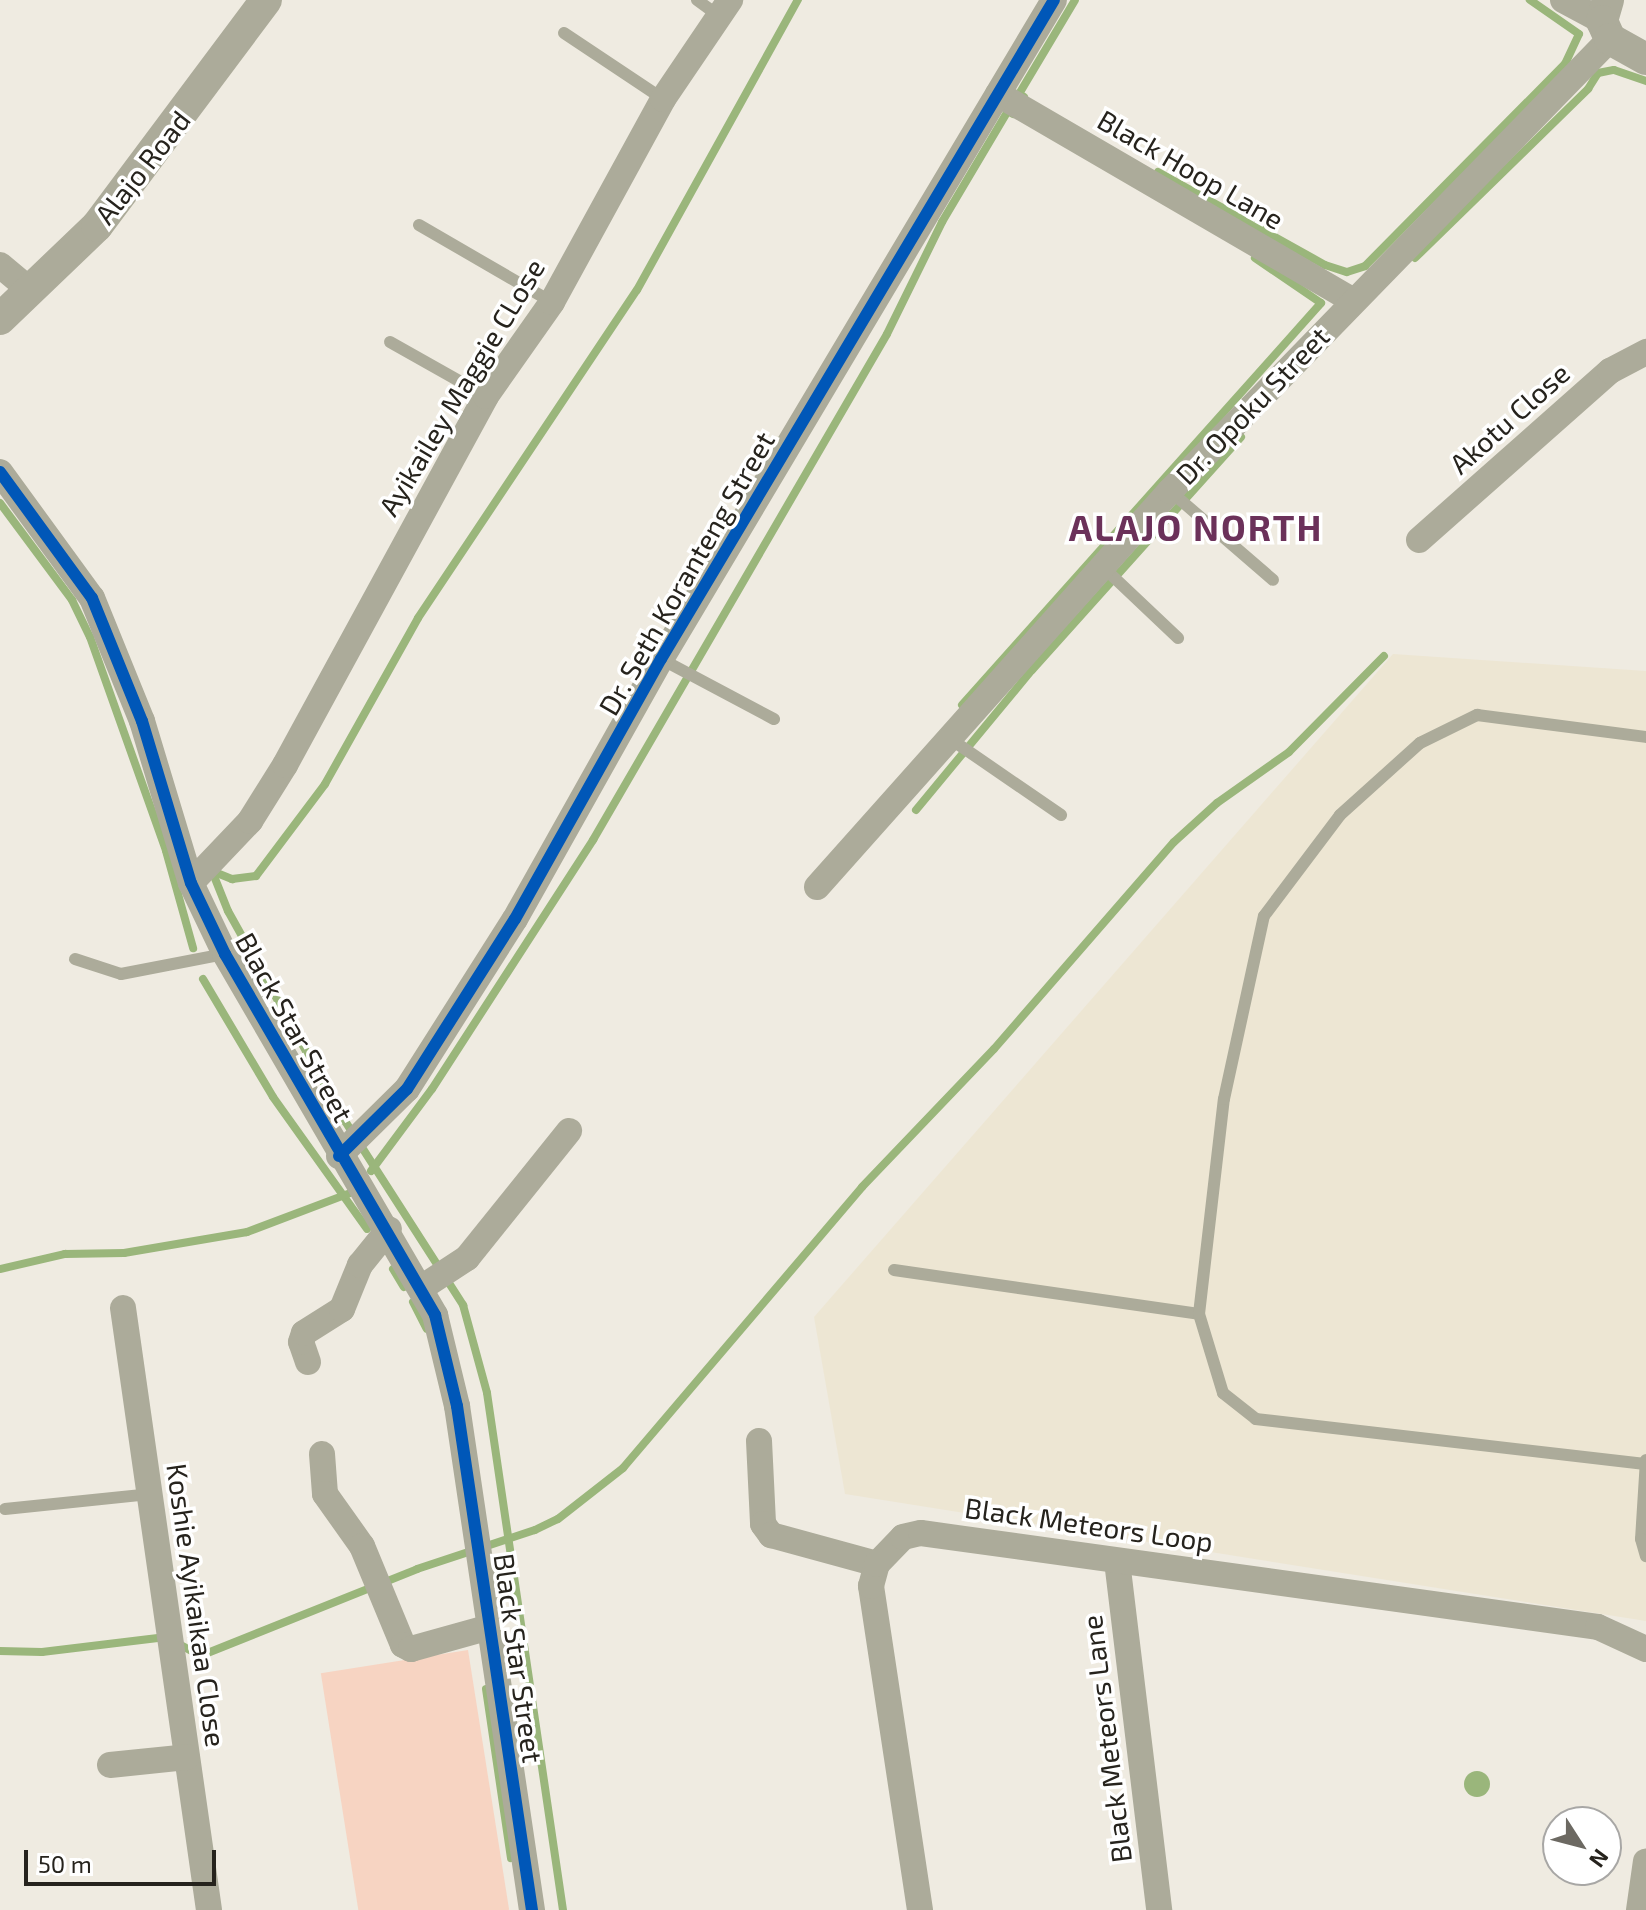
<!DOCTYPE html>
<style>
body{margin:0}
#map{position:relative;width:1646px;height:1910px;overflow:hidden;background:#efebe1;font-family:"Exo 2",sans-serif}
div>[style]{position:absolute}
.built>*{inset:0;background:#ede6d3}
.green>*{inset:0;background:#f7d4c2;transform-origin:0 0}
.water>*{inset:0;background:#9ab67b}
.round{border-radius:50%}
.stream>*{height:8px;margin:-4px;padding:0 4px;transform-origin:4px;border-radius:4px;background:#9ab67b}
.service>*{height:12px;margin:-6px;padding:0 6px;transform-origin:6px;border-radius:6px;background:#acab9a}
.minor>*{height:26px;margin:-13px;padding:0 13px;transform-origin:13px;border-radius:13px;background:#acab9a}
.tertiary>*{height:32px;margin:-16px;padding:0 16px;transform-origin:16px;border-radius:16px;background:#acab9a}
.cycleway>*{height:12px;margin:-6px;padding:0 6px;transform-origin:6px;border-radius:6px;background:#0057b8}
span{translate:-50% -50%;white-space:nowrap;text-align:center;line-height:1.15;-webkit-text-stroke:7px #fff;paint-order:stroke}
.street-label{font-size:28px;color:#26231d}
.district-label{font-size:36px;color:#6b315a;font-weight:700;letter-spacing:2px}
.north{position:absolute;left:1542px;top:1806px;width:80px;height:80px;box-sizing:border-box;background:#fff;border:2px solid #a8a7a5;border-radius:50%;rotate:126deg;font-size:22px;font-weight:700;line-height:32px;text-align:center;color:#26231d}
.north::after{content:'';display:block;margin:auto;width:28px;height:36px;background:#6c6962;clip-path:polygon(50% 0,100% 100%,50% 72%,0 100%)}
.scale{position:absolute;left:24px;top:1850px;width:192px;height:36px;box-sizing:border-box;border:4px solid #26231d;border-top:0;padding-left:10px;font-size:24px;line-height:28px;white-space:nowrap;color:#26231d;-webkit-text-stroke:6px #fff;paint-order:stroke}
</style>
<div id="map">
<div class="built">
<div style="clip-path:polygon(1393px 654px,1646px 671px,1646px 1621px,845px 1494px,814px 1317px)"></div>
</div>
<div class="green">
<div style="left:468px;top:1650px;width:263px;height:149px;rotate:81deg"></div>
</div>
<div class="water">
<div class="round" style="left:1464px;top:1771px;width:26px;height:26px"></div>
</div>
<div class="stream">
<div style="left:1024px;top:97px;width:6px;rotate:-149deg"></div>
<div style="left:1019px;top:94px;width:109px;rotate:-59.2deg"></div>
<div style="left:1158px;top:172px;width:191px;rotate:29.1deg"></div>
<div style="left:1325px;top:265px;width:23px;rotate:18deg"></div>
<div style="left:1347px;top:272px;width:19px;rotate:-18deg"></div>
<div style="left:1365px;top:266px;width:284px;rotate:-45.3deg"></div>
<div style="left:1565px;top:64px;width:33px;rotate:-65deg"></div>
<div style="left:1579px;top:34px;width:60px;rotate:-145.2deg"></div>
<div style="left:1415px;top:258px;width:242px;rotate:-44.3deg"></div>
<div style="left:1588px;top:89px;width:19px;rotate:-58deg"></div>
<div style="left:1598px;top:73px;width:16px;rotate:-11deg"></div>
<div style="left:1614px;top:70px;width:34px;rotate:19deg"></div>
<div style="left:0;top:503px;width:121px;rotate:53.4deg"></div>
<div style="left:72px;top:600px;width:41px;rotate:64.1deg"></div>
<div style="left:90px;top:637px;width:227px;rotate:70.4deg"></div>
<div style="left:166px;top:851px;width:101px;rotate:74.4deg"></div>
<div style="left:962px;top:705px;width:539px;rotate:-48.23deg"></div>
<div style="left:1321px;top:303px;width:80px;rotate:-145.7deg"></div>
<div style="left:916px;top:810px;width:182px;rotate:-50.4deg"></div>
<div style="left:1032px;top:670px;width:313px;rotate:-48.1deg"></div>
<div style="left:212px;top:871px;width:43px;rotate:68.2deg"></div>
<div style="left:228px;top:911px;width:240px;rotate:60.9deg"></div>
<div style="left:345px;top:1121px;width:219px;rotate:57.3deg"></div>
<div style="left:463px;top:1305px;width:91px;rotate:74.7deg"></div>
<div style="left:487px;top:1393px;width:523px;rotate:81.64deg"></div>
<div style="left:212px;top:871px;width:22px;rotate:22deg"></div>
<div style="left:232px;top:879px;width:24px;rotate:-7deg"></div>
<div style="left:256px;top:876px;width:115px;rotate:-53.1deg"></div>
<div style="left:325px;top:784px;width:190px;rotate:-60.7deg"></div>
<div style="left:418px;top:618px;width:394px;rotate:-56.3deg"></div>
<div style="left:637px;top:290px;width:332px;rotate:-61deg"></div>
<div style="left:203px;top:979px;width:137px;rotate:59.3deg"></div>
<div style="left:273px;top:1097px;width:162px;rotate:54.5deg"></div>
<div style="left:371px;top:1171px;width:102px;rotate:-53.4deg"></div>
<div style="left:432px;top:1089px;width:297px;rotate:-57.1deg"></div>
<div style="left:593px;top:840px;width:585px;rotate:-59.84deg"></div>
<div style="left:887px;top:334px;width:125px;rotate:-63.8deg"></div>
<div style="left:942px;top:222px;width:129px;rotate:-59.3deg"></div>
<div style="left:1008px;top:111px;width:6px;rotate:31deg"></div>
<div style="left:0;top:1269px;width:67px;rotate:-13deg"></div>
<div style="left:65px;top:1254px;width:59px;rotate:-1deg"></div>
<div style="left:124px;top:1253px;width:125px;rotate:-9.7deg"></div>
<div style="left:247px;top:1232px;width:110px;rotate:-20.7deg"></div>
<div style="left:393px;top:1269px;width:21px;rotate:59deg"></div>
<div style="left:413px;top:1302px;width:30px;rotate:63deg"></div>
<div style="left:177px;top:1643px;width:26px;rotate:29deg"></div>
<div style="left:200px;top:1656px;width:234px;rotate:-21.8deg"></div>
<div style="left:417px;top:1569px;width:124px;rotate:-18.3deg"></div>
<div style="left:535px;top:1530px;width:25px;rotate:-26deg"></div>
<div style="left:558px;top:1519px;width:83px;rotate:-38.1deg"></div>
<div style="left:623px;top:1468px;width:369px;rotate:-49.6deg"></div>
<div style="left:862px;top:1187px;width:191px;rotate:-46.3deg"></div>
<div style="left:994px;top:1049px;width:274px;rotate:-49deg"></div>
<div style="left:1174px;top:842px;width:58px;rotate:-42.2deg"></div>
<div style="left:1217px;top:803px;width:88px;rotate:-35.3deg"></div>
<div style="left:1289px;top:752px;width:135px;rotate:-45.3deg"></div>
<div style="left:0;top:1651px;width:42px;rotate:1.4deg"></div>
<div style="left:42px;top:1652px;width:125px;rotate:-6.9deg"></div>
<div style="left:486px;top:1689px;width:171px;rotate:81.6deg"></div>
</div>
<div class="service">
<div style="left:697px;top:0;width:27px;rotate:36deg"></div>
<div style="left:564px;top:33px;width:119px;rotate:33.7deg"></div>
<div style="left:419px;top:225px;width:154px;rotate:30.1deg"></div>
<div style="left:390px;top:342px;width:110px;rotate:29.4deg"></div>
<div style="left:1170px;top:491px;width:136px;rotate:40.8deg"></div>
<div style="left:1104px;top:568px;width:102px;rotate:43.4deg"></div>
<div style="left:661px;top:659px;width:128px;rotate:28deg"></div>
<div style="left:949px;top:738px;width:136px;rotate:34.5deg"></div>
<div style="left:75px;top:959px;width:48px;rotate:18.1deg"></div>
<div style="left:121px;top:974px;width:106px;rotate:-10.9deg"></div>
<div style="left:894px;top:1270px;width:308px;rotate:8.2deg"></div>
<div style="left:1646px;top:1460px;width:79px;rotate:93.6deg"></div>
<div style="left:1641px;top:1539px;width:18px;rotate:74deg"></div>
<div style="left:1645px;top:1464px;width:392px;rotate:-173.4deg"></div>
<div style="left:1256px;top:1419px;width:42px;rotate:-141.8deg"></div>
<div style="left:1223px;top:1393px;width:83px;rotate:-106.9deg"></div>
<div style="left:1199px;top:1314px;width:216px;rotate:-83.4deg"></div>
<div style="left:1224px;top:1099px;width:187px;rotate:-77.7deg"></div>
<div style="left:1264px;top:916px;width:126px;rotate:-53deg"></div>
<div style="left:1340px;top:815px;width:108px;rotate:-42deg"></div>
<div style="left:1420px;top:743px;width:64px;rotate:-26.2deg"></div>
<div style="left:1477px;top:715px;width:170px;rotate:7.4deg"></div>
<div style="left:5px;top:1509px;width:145px;rotate:-5.9deg"></div>
</div>
<div class="minor">
<div style="left:1563px;top:0;width:44px;rotate:28.3deg"></div>
<div style="left:998px;top:94px;width:410px;rotate:30.2deg"></div>
<div style="left:0;top:265px;width:39px;rotate:40deg"></div>
<div style="left:0;top:472px;width:156px;rotate:53.9deg"></div>
<div style="left:92px;top:598px;width:133px;rotate:67.9deg"></div>
<div style="left:142px;top:721px;width:169px;rotate:73.2deg"></div>
<div style="left:191px;top:883px;width:79px;rotate:64.4deg"></div>
<div style="left:225px;top:954px;width:418px;rotate:59.8deg"></div>
<div style="left:435px;top:1315px;width:94px;rotate:76.4deg"></div>
<div style="left:457px;top:1406px;width:510px;rotate:81.54deg"></div>
<div style="left:1419px;top:540px;width:255px;rotate:-41.5deg"></div>
<div style="left:1610px;top:371px;width:41px;rotate:-27.8deg"></div>
<div style="left:191px;top:883px;width:86px;rotate:-46.4deg"></div>
<div style="left:250px;top:821px;width:66px;rotate:-58deg"></div>
<div style="left:285px;top:765px;width:420px;rotate:-61.4deg"></div>
<div style="left:486px;top:396px;width:115px;rotate:-54.9deg"></div>
<div style="left:552px;top:302px;width:231px;rotate:-61.3deg"></div>
<div style="left:663px;top:99px;width:120px;rotate:-55.9deg"></div>
<div style="left:817px;top:887px;width:530px;rotate:-48.29deg"></div>
<div style="left:1170px;top:491px;width:631px;rotate:-45.77deg"></div>
<div style="left:339px;top:1156px;width:95px;rotate:-44.6deg"></div>
<div style="left:407px;top:1089px;width:201px;rotate:-57.6deg"></div>
<div style="left:515px;top:919px;width:298px;rotate:-60.7deg"></div>
<div style="left:661px;top:659px;width:767px;rotate:-59.19deg"></div>
<div style="left:421px;top:1288px;width:55px;rotate:-33.1deg"></div>
<div style="left:467px;top:1258px;width:163px;rotate:-51.2deg"></div>
<div style="left:123px;top:1308px;width:608px;rotate:81.87deg"></div>
<div style="left:308px;top:1362px;width:21px;rotate:-109deg"></div>
<div style="left:301px;top:1342px;width:9px;rotate:-72deg"></div>
<div style="left:304px;top:1333px;width:45px;rotate:-32.3deg"></div>
<div style="left:342px;top:1309px;width:48px;rotate:-67.8deg"></div>
<div style="left:360px;top:1265px;width:46px;rotate:-51.1deg"></div>
<div style="left:759px;top:1441px;width:83px;rotate:87.2deg"></div>
<div style="left:763px;top:1524px;width:14px;rotate:54deg"></div>
<div style="left:771px;top:1535px;width:110px;rotate:15.3deg"></div>
<div style="left:322px;top:1454px;width:40px;rotate:85.7deg"></div>
<div style="left:325px;top:1494px;width:64px;rotate:54.6deg"></div>
<div style="left:362px;top:1546px;width:107px;rotate:67.5deg"></div>
<div style="left:403px;top:1645px;width:9px;rotate:27deg"></div>
<div style="left:411px;top:1649px;width:82px;rotate:-15.6deg"></div>
<div style="left:1117px;top:1561px;width:352px;rotate:83.1deg"></div>
<div style="left:110px;top:1765px;width:77px;rotate:-5.9deg"></div>
<div style="left:920px;top:1910px;width:328px;rotate:-98.6deg"></div>
<div style="left:871px;top:1586px;width:23px;rotate:-75deg"></div>
<div style="left:877px;top:1564px;width:37px;rotate:-46deg"></div>
<div style="left:903px;top:1537px;width:18px;rotate:-13deg"></div>
<div style="left:921px;top:1533px;width:683px;rotate:7.9deg"></div>
<div style="left:1598px;top:1627px;width:53px;rotate:24.6deg"></div>
<div style="left:1639px;top:1910px;width:49px;rotate:-81.9deg"></div>
</div>
<div class="tertiary">
<div style="left:1608px;top:0;width:22px;rotate:106deg"></div>
<div style="left:1602px;top:21px;width:20px;rotate:66deg"></div>
<div style="left:1610px;top:39px;width:41px;rotate:29.1deg"></div>
<div style="left:0;top:319px;width:134px;rotate:-43.8deg"></div>
<div style="left:97px;top:226px;width:282px;rotate:-53.2deg"></div>
</div>
<div class="cycleway">
<div style="left:0;top:472px;width:156px;rotate:53.9deg"></div>
<div style="left:92px;top:598px;width:133px;rotate:67.9deg"></div>
<div style="left:142px;top:721px;width:169px;rotate:73.2deg"></div>
<div style="left:191px;top:883px;width:79px;rotate:64.4deg"></div>
<div style="left:225px;top:954px;width:418px;rotate:59.8deg"></div>
<div style="left:435px;top:1315px;width:94px;rotate:76.4deg"></div>
<div style="left:457px;top:1406px;width:510px;rotate:81.54deg"></div>
<div style="left:339px;top:1156px;width:95px;rotate:-44.6deg"></div>
<div style="left:407px;top:1089px;width:201px;rotate:-57.6deg"></div>
<div style="left:515px;top:919px;width:298px;rotate:-60.7deg"></div>
<div style="left:661px;top:659px;width:767px;rotate:-59.19deg"></div>
</div>
<div class="street-label">
<span style="left:142px;top:167px;rotate:-52deg">Alajo Road</span>
<span style="left:1191px;top:169px;rotate:30deg">Black Hoop Lane</span>
<span style="left:461px;top:387px;rotate:-59deg">Ayikailey Maggie CLose</span>
<span style="left:1252px;top:405px;rotate:-46deg">Dr. Opoku Street</span>
<span style="left:1509px;top:418px;rotate:-42deg">Akotu Close</span>
<span style="left:686px;top:573px;rotate:-60deg">Dr. Seth Koranteng Street</span>
<span style="left:295px;top:1027px;rotate:61deg">Black Star Street</span>
<span style="left:1089px;top:1524px;rotate:8deg">Black Meteors Loop</span>
<span style="left:197px;top:1605px;rotate:82deg">Koshie Ayikaikaa Close</span>
<span style="left:519px;top:1658px;rotate:82deg">Black Star Street</span>
<span style="left:1106px;top:1739px;rotate:-97deg">Black Meteors Lane</span>
</div>
<div class="district-label">
<span style="left:1196px;top:527px">ALAJO NORTH</span>
</div>
<div class="north">N</div>
<div class="scale">50 m</div>
</div>
